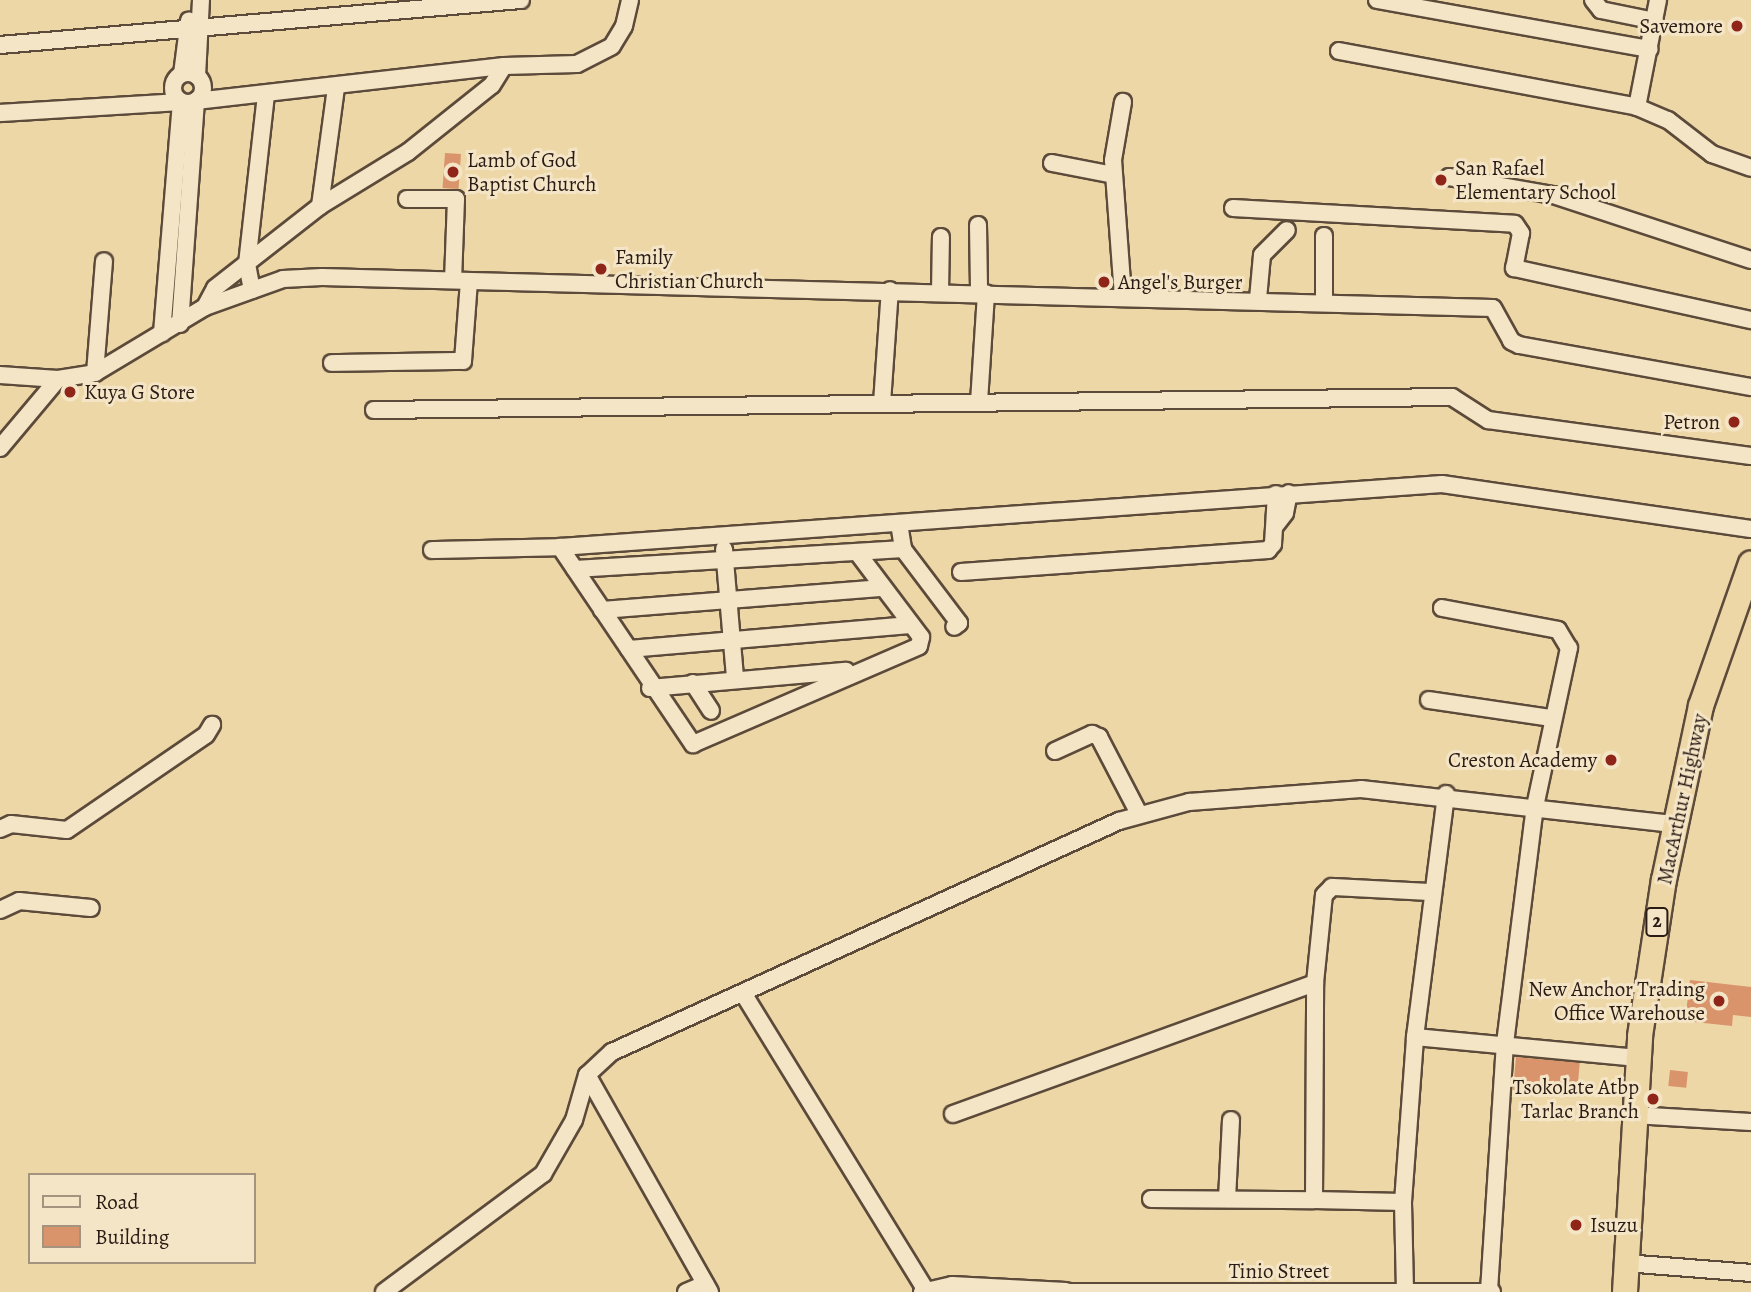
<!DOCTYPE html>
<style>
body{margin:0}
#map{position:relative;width:1751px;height:1292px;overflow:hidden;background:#eed7a7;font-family:Alegreya,serif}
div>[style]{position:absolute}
.building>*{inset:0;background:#d9946c;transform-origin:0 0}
.roads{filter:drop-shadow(2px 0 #5c4a3a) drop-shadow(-2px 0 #5c4a3a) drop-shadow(0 2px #5c4a3a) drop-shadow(0 -2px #5c4a3a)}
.minor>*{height:16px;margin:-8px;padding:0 8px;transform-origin:8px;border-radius:8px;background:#f4e5c6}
.minor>.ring{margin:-8px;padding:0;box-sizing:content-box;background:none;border:16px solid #f4e5c6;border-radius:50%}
.highway>*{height:24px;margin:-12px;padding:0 12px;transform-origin:12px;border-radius:12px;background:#eed7a7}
.dots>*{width:19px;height:19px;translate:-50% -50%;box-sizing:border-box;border:4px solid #f4e5c6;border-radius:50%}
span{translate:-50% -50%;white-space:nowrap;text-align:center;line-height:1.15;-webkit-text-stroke:6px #f4e5c6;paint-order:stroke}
.shield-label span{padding:2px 5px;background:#f4e5c6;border:2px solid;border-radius:5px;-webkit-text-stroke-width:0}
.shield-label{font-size:19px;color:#2b1b15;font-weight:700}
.poi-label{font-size:21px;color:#2b1b15}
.right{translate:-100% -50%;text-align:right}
.left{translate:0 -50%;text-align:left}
.street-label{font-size:21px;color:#2b1b15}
.legend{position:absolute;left:28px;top:1173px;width:228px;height:91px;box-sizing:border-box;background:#f4e5c6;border:2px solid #a4947f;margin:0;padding:9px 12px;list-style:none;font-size:21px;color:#2b1b15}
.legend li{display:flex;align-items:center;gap:14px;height:35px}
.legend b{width:35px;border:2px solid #a4947f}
</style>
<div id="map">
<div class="building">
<div style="left:445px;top:153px;width:16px;height:35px;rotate:4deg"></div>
<div style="clip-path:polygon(1690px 980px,1751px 987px,1751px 1017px,1733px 1015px,1732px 1026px,1685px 1021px)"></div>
<div style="left:1516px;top:1057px;width:64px;height:33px;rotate:5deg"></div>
<div style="left:1670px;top:1070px;width:18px;height:16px;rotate:6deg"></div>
</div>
<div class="roads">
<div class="minor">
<div style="left:1377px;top:0;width:277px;rotate:10.2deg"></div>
<div style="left:1593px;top:0;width:13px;rotate:51deg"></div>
<div style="left:1601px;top:10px;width:55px;rotate:11.5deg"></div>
<div style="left:0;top:45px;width:523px;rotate:-4.94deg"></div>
<div style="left:1339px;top:51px;width:303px;rotate:10.6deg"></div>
<div style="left:1637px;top:107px;width:34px;rotate:23deg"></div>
<div style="left:1668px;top:120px;width:56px;rotate:37.7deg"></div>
<div style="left:1712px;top:154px;width:41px;rotate:19.7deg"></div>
<div class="ring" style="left:173px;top:73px;width:14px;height:14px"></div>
<div style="left:182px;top:74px;width:54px;rotate:-82.6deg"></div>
<div style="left:197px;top:76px;width:76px;rotate:-87deg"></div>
<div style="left:1637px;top:107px;width:109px;rotate:-78.9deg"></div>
<div style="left:0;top:113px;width:181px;rotate:-3.5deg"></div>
<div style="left:181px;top:102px;width:232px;rotate:94.7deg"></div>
<div style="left:1052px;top:163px;width:63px;rotate:11deg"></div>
<div style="left:1449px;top:177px;width:106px;rotate:9.8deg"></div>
<div style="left:1553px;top:195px;width:208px;rotate:18.2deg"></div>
<div style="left:407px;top:199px;width:49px"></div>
<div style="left:456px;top:199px;width:81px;rotate:92.1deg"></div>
<div style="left:320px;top:206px;width:119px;rotate:-82.3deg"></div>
<div style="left:1233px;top:208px;width:282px;rotate:3.2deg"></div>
<div style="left:1515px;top:224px;width:11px;rotate:56deg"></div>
<div style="left:1521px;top:233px;width:36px;rotate:101deg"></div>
<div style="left:1514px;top:268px;width:243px;rotate:12.4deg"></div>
<div style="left:978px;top:225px;width:67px;rotate:89.1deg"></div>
<div style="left:252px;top:290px;width:26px;rotate:-101deg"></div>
<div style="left:247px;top:264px;width:171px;rotate:-83.6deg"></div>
<div style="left:940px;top:292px;width:55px;rotate:-89deg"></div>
<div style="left:1123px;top:296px;width:136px;rotate:-94.2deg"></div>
<div style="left:1113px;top:160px;width:59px;rotate:-80.2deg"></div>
<div style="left:1258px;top:299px;width:44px;rotate:-84.8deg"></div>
<div style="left:1262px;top:255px;width:35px;rotate:-45deg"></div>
<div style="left:1324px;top:302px;width:66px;rotate:-90deg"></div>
<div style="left:205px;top:307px;width:21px;rotate:-62deg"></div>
<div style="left:215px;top:288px;width:133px;rotate:-38deg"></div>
<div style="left:320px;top:206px;width:103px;rotate:-31.5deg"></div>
<div style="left:408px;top:152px;width:107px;rotate:-38.6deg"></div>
<div style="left:492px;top:85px;width:22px;rotate:-58deg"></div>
<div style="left:180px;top:324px;width:224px;rotate:-85.9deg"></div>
<div style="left:196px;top:101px;width:310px;rotate:-6.5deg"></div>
<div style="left:504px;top:66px;width:73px;rotate:-1.6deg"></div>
<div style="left:577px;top:64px;width:39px;rotate:-27deg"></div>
<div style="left:612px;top:46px;width:23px;rotate:-59deg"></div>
<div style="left:624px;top:26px;width:27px;rotate:-77deg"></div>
<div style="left:332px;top:363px;width:131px;rotate:-0.9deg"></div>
<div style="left:463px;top:361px;width:80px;rotate:-85.7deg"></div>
<div style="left:95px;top:373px;width:112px;rotate:-85.4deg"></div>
<div style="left:0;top:375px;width:58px;rotate:3.9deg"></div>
<div style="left:58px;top:379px;width:37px;rotate:-9deg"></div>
<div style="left:95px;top:373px;width:128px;rotate:-31deg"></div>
<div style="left:205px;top:307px;width:83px;rotate:-19.7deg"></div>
<div style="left:283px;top:279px;width:39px;rotate:-3deg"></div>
<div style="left:322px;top:277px;width:1171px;rotate:1.52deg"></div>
<div style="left:1493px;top:308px;width:38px;rotate:61deg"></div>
<div style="left:1511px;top:341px;width:9px;rotate:27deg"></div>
<div style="left:1519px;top:345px;width:236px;rotate:10.3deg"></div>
<div style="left:979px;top:402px;width:109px;rotate:-86.3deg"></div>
<div style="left:882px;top:403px;width:113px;rotate:-86deg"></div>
<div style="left:374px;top:410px;width:1078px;rotate:-0.69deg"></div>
<div style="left:1452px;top:397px;width:43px;rotate:32.6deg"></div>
<div style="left:1488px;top:420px;width:265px;rotate:7.8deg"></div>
<div style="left:0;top:448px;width:90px;rotate:-50deg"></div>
<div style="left:899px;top:523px;width:26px;rotate:81deg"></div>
<div style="left:903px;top:549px;width:93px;rotate:52.9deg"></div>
<div style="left:959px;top:623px;width:6px;rotate:141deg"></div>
<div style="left:1275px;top:526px;width:16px;rotate:-52deg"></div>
<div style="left:1285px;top:513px;width:20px;rotate:-79deg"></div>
<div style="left:560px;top:547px;width:238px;rotate:56deg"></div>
<div style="left:693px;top:744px;width:246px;rotate:-23.4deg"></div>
<div style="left:919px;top:646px;width:9px;rotate:-77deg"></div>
<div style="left:921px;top:637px;width:106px;rotate:-127deg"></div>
<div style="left:724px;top:549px;width:129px;rotate:85.1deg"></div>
<div style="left:432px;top:550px;width:128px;rotate:-1.3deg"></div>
<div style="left:560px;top:547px;width:884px;rotate:-4.09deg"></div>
<div style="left:1442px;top:484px;width:312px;rotate:8.3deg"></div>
<div style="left:575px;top:569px;width:329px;rotate:-3.5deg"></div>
<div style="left:961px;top:572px;width:308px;rotate:-4.1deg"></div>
<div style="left:1268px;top:550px;width:8px;rotate:-50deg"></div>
<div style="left:1273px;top:544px;width:50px;rotate:-86.6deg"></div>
<div style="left:1442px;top:608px;width:118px;rotate:10.7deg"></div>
<div style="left:1558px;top:630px;width:21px;rotate:59deg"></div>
<div style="left:1569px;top:648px;width:162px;rotate:102.1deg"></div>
<div style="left:1535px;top:806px;width:239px;rotate:97.2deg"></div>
<div style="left:1505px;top:1043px;width:250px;rotate:93.7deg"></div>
<div style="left:602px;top:610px;width:282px;rotate:-4.5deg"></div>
<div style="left:629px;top:649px;width:282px;rotate:-4.9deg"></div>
<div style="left:693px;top:683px;width:33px;rotate:57deg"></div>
<div style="left:650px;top:688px;width:197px;rotate:-5deg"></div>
<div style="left:1429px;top:700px;width:123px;rotate:8.4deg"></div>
<div style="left:1055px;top:751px;width:41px;rotate:-24.7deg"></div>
<div style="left:1092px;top:734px;width:8px;rotate:23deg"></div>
<div style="left:1099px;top:737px;width:87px;rotate:62.5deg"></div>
<div style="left:0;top:829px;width:12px;rotate:-24deg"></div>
<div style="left:11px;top:824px;width:56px;rotate:6.1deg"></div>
<div style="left:67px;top:830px;width:168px;rotate:-34.4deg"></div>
<div style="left:206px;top:735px;width:12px;rotate:-59deg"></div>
<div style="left:0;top:910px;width:21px;rotate:-25deg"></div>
<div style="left:19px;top:901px;width:72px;rotate:5.6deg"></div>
<div style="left:743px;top:993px;width:349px;rotate:58.4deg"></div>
<div style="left:1415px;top:1037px;width:224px;rotate:5.4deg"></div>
<div style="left:953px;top:1114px;width:385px;rotate:-19.9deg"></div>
<div style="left:1633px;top:1115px;width:118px;rotate:3.4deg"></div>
<div style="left:1151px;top:1199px;width:163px;rotate:0.4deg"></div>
<div style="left:1227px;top:1199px;width:79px;rotate:-87.1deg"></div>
<div style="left:1403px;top:1202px;width:89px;rotate:-178.7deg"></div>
<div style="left:1314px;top:1200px;width:217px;rotate:-89.7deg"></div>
<div style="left:1315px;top:983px;width:88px;rotate:-84.2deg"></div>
<div style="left:1324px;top:895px;width:11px;rotate:-45deg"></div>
<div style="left:1332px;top:887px;width:99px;rotate:2.9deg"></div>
<div style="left:1625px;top:1263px;width:126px;rotate:4.5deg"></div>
<div style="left:1405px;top:1291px;width:89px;rotate:-91.3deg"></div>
<div style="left:1403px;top:1202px;width:165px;rotate:-85.8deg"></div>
<div style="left:1415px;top:1037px;width:245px;rotate:-82.7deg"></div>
<div style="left:384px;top:1292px;width:198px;rotate:-36.6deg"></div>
<div style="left:543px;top:1174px;width:62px;rotate:-60.1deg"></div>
<div style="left:574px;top:1120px;width:47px;rotate:-73.9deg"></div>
<div style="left:686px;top:1292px;width:21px;rotate:-23deg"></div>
<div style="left:710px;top:1292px;width:249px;rotate:-119.5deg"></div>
<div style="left:587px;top:1075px;width:34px;rotate:-43deg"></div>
<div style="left:612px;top:1052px;width:557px;rotate:-24.5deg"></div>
<div style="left:1119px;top:821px;width:73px;rotate:-15.2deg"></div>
<div style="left:1189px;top:802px;width:172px;rotate:-4.3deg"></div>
<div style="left:1361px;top:789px;width:316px;rotate:6.4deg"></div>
<div style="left:922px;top:1292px;width:31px;rotate:-13deg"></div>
<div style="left:952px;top:1285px;width:114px;rotate:3deg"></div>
<div style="left:1066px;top:1292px;width:426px"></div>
</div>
<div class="highway">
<div style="left:1625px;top:1292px;width:256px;rotate:-86.6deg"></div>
<div style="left:1640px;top:1036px;width:158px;rotate:-81.3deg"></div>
<div style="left:1664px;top:880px;width:178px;rotate:-78deg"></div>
<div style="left:1701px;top:706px;width:151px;rotate:-70.7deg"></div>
</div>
</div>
<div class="dots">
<div style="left:1737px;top:26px;background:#8f2418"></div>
<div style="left:453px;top:172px;background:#8f2418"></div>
<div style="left:1441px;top:180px;background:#8f2418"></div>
<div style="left:601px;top:269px;background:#8f2418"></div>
<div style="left:1104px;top:282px;background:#8f2418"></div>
<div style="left:70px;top:392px;background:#8f2418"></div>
<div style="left:1734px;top:422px;background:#8f2418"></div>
<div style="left:1611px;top:760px;background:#8f2418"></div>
<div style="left:1719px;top:1001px;background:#8f2418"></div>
<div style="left:1653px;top:1099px;background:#8f2418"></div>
<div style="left:1576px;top:1225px;background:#8f2418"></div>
</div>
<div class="shield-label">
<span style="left:1657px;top:922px">2</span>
</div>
<div class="poi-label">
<span class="right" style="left:1723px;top:26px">Savemore</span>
<span class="left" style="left:467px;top:172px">Lamb of God<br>Baptist Church</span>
<span class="left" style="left:1455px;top:180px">San Rafael<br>Elementary School</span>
<span class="left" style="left:615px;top:269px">Family<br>Christian Church</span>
<span class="left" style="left:1118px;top:282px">Angel's Burger</span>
<span class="left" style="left:84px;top:392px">Kuya G Store</span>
<span class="right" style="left:1720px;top:422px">Petron</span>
<span class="right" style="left:1597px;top:760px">Creston Academy</span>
<span class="right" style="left:1705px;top:1001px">New Anchor Trading<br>Office Warehouse</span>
<span class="right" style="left:1639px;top:1099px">Tsokolate Atbp<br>Tarlac Branch</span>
<span class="left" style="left:1590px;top:1225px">Isuzu</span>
</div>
<div class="street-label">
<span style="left:1682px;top:799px;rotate:-78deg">MacArthur Highway</span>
<span style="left:1279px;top:1271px">Tinio Street</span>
</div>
<ul class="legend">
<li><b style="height:9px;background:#f4e5c6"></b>Road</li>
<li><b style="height:19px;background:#d9946c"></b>Building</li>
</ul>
</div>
